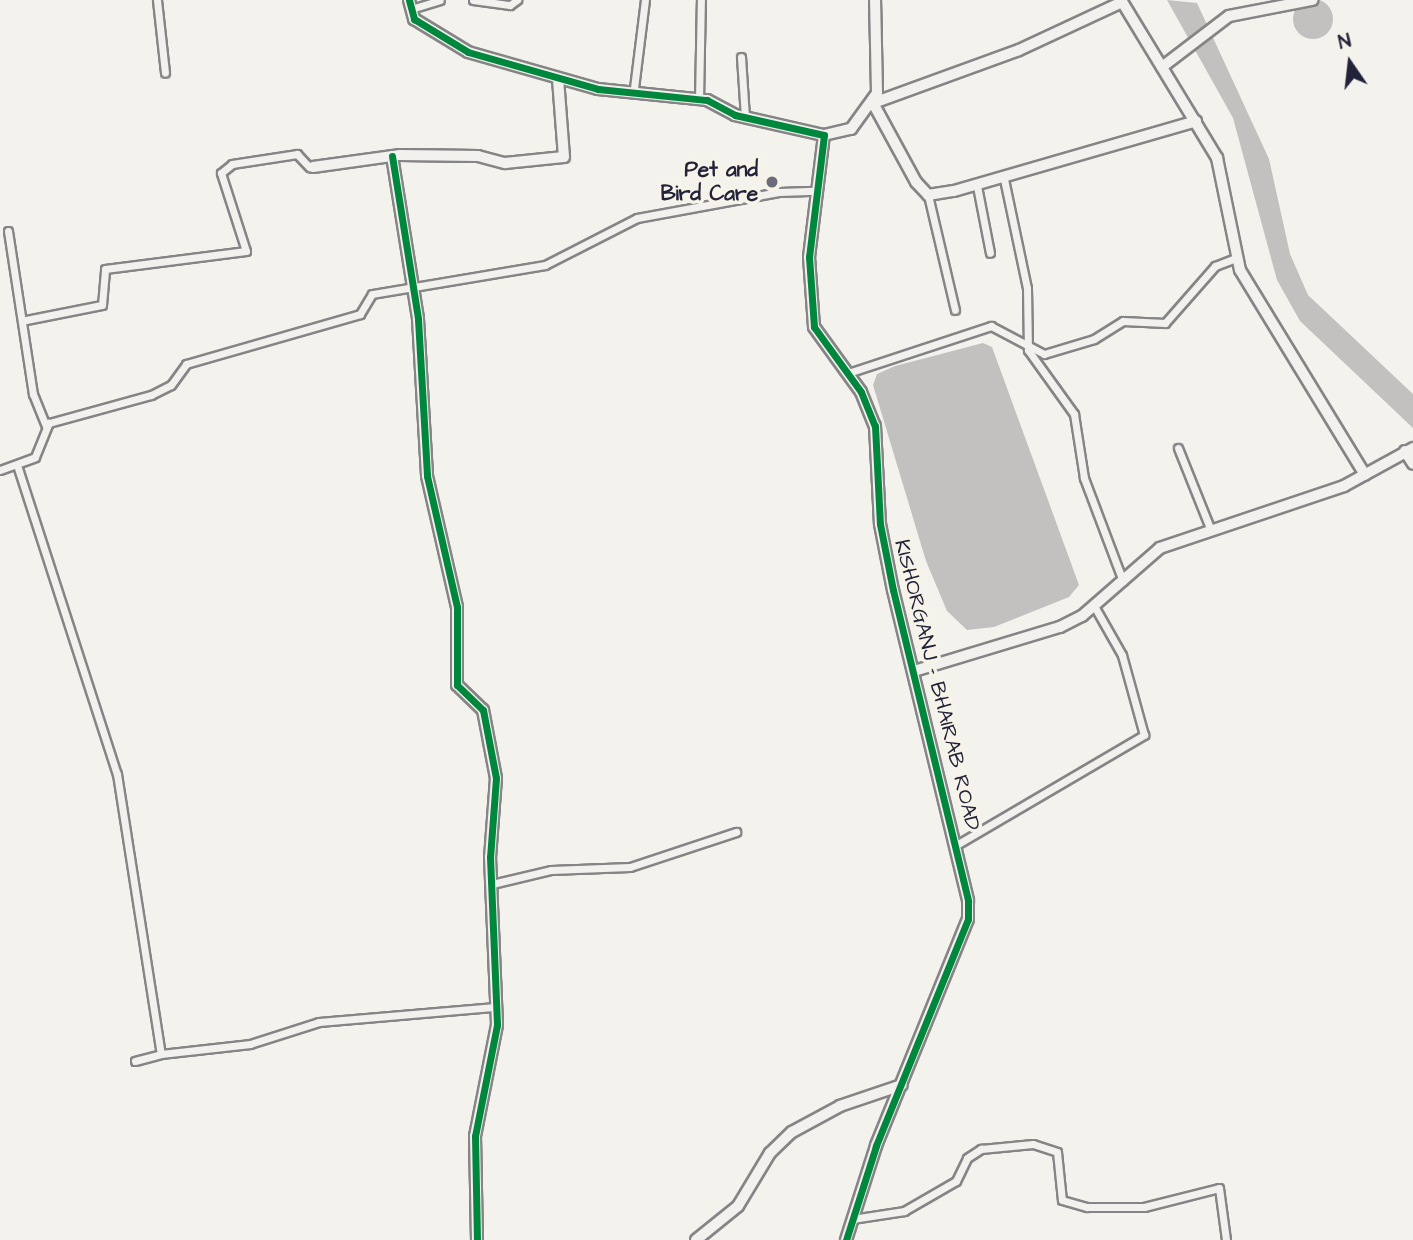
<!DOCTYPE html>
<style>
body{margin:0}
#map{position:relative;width:1413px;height:1240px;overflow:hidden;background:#f4f2ec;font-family:"Architects Daughter",sans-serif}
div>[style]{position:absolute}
.water>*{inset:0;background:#c3c0c0}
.round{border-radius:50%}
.roads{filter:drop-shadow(2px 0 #858486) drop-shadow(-2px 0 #858486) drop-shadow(0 2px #858486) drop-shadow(0 -2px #858486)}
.street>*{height:7px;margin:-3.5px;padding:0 3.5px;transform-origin:3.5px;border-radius:3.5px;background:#f2f1ed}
.secondary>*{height:10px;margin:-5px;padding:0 5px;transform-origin:5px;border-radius:5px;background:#f2f1ed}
.cycleway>*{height:7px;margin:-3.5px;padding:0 3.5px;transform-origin:3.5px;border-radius:3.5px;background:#00873e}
.dots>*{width:19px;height:19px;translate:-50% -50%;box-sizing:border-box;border:4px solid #f7f3e8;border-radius:50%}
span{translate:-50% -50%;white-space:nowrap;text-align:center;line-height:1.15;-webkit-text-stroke:7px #f7f3e8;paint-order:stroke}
.poi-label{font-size:21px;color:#22223b;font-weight:700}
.right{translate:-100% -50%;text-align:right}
.street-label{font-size:21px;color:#22223b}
.north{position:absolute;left:1315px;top:28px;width:70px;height:70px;-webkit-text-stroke:5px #f7f3e8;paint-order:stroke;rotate:346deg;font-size:19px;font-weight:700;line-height:28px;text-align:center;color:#22223b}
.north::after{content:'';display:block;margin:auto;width:24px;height:32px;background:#22223b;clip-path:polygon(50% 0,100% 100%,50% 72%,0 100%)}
</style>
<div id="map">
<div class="water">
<div class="round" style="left:1293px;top:-1px;width:40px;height:40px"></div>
<div style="clip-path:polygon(1167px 0,1197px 3px,1269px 159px,1290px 254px,1308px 295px,1413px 394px,1413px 428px,1300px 321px,1277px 280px,1233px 118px)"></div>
<div style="clip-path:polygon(983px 343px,992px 347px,1079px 585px,1069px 597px,994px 627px,967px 630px,947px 611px,926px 561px,873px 385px,877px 374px,895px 366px)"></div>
</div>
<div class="roads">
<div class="street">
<div style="left:157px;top:0;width:73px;rotate:83.7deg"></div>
<div style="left:473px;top:0;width:37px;rotate:8deg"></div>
<div style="left:510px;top:5px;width:9px;rotate:-36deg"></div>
<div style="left:411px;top:9px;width:30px;rotate:-17deg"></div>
<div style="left:741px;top:57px;width:60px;rotate:86.2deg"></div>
<div style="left:634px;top:88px;width:89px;rotate:-82.9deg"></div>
<div style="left:699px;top:100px;width:100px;rotate:-88.9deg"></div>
<div style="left:1004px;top:179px;width:111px;rotate:78.1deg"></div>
<div style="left:1027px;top:288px;width:62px;rotate:89.1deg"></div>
<div style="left:1028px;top:350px;width:79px;rotate:54.3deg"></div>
<div style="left:1074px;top:414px;width:65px;rotate:81.1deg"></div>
<div style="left:1084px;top:478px;width:110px;rotate:69.3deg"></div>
<div style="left:977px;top:186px;width:68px;rotate:79deg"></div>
<div style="left:928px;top:195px;width:118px;rotate:76.8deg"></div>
<div style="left:8px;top:231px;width:165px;rotate:81.3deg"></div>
<div style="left:33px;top:394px;width:35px;rotate:68deg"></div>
<div style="left:26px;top:320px;width:77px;rotate:-11.2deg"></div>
<div style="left:102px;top:305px;width:36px;rotate:-85deg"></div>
<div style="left:105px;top:269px;width:142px;rotate:-7.3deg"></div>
<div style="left:246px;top:251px;width:82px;rotate:-107.8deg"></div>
<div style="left:221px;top:173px;width:14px;rotate:-39deg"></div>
<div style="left:232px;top:164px;width:66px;rotate:-8.7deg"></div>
<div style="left:297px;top:154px;width:18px;rotate:47deg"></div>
<div style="left:848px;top:373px;width:151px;rotate:-18.2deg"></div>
<div style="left:991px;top:326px;width:60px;rotate:27.8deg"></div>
<div style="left:1044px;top:354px;width:52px;rotate:-16.7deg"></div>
<div style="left:1094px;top:339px;width:34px;rotate:-32deg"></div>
<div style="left:1123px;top:321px;width:42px;rotate:2.7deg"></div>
<div style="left:1165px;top:323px;width:76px;rotate:-48.7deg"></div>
<div style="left:1215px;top:266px;width:22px;rotate:-21deg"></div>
<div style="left:1178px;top:448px;width:86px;rotate:68.2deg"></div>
<div style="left:17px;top:465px;width:325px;rotate:72.1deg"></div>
<div style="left:117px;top:774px;width:283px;rotate:81.1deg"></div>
<div style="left:161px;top:1054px;width:90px;rotate:-6.4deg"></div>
<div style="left:250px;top:1044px;width:72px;rotate:-17.7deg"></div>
<div style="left:319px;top:1022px;width:177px;rotate:-4.9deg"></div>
<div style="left:0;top:470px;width:37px;rotate:-20deg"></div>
<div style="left:35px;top:457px;width:37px;rotate:-68deg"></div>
<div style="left:49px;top:423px;width:106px;rotate:-15.4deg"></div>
<div style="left:151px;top:395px;width:22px;rotate:-27deg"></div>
<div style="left:171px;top:385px;width:26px;rotate:-54deg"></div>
<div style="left:186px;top:364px;width:181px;rotate:-16deg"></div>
<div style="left:360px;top:314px;width:23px;rotate:-59deg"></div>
<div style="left:372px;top:294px;width:175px;rotate:-9.5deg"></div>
<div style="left:545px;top:265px;width:103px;rotate:-27.1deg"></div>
<div style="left:637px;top:218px;width:144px;rotate:-10.4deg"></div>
<div style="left:779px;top:192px;width:37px;rotate:-2deg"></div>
<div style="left:958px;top:844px;width:216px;rotate:-30.4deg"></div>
<div style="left:1144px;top:735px;width:83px;rotate:-105.4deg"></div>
<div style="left:1122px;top:655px;width:56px;rotate:-119.7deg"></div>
<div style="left:492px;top:884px;width:61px;rotate:-13.3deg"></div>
<div style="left:551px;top:870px;width:79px;rotate:-2.2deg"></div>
<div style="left:630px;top:867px;width:112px;rotate:-18.3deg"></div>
<div style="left:135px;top:1061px;width:27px;rotate:-15deg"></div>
<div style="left:852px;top:1219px;width:53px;rotate:-8.7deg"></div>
<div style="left:904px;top:1211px;width:60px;rotate:-30deg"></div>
<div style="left:956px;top:1181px;width:25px;rotate:-64deg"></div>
<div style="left:967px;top:1158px;width:17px;rotate:-33deg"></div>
<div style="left:981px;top:1149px;width:52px;rotate:-5.5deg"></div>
<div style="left:1033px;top:1144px;width:25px;rotate:18deg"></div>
<div style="left:1057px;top:1152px;width:48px;rotate:84.1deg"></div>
<div style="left:1062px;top:1200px;width:26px;rotate:16deg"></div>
<div style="left:1087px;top:1207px;width:57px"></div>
<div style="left:1144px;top:1207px;width:77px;rotate:-14.2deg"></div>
<div style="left:1219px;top:1188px;width:52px;rotate:82.3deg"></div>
</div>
<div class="secondary">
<div style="left:409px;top:0;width:20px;rotate:75deg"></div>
<div style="left:414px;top:19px;width:63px;rotate:31.4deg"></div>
<div style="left:468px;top:52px;width:135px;rotate:15.9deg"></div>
<div style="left:598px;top:89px;width:110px;rotate:5.8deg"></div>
<div style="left:707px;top:100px;width:32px;rotate:28deg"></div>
<div style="left:735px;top:115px;width:91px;rotate:12.7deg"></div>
<div style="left:824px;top:135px;width:28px;rotate:-13deg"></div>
<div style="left:851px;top:129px;width:44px;rotate:-54.2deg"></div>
<div style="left:877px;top:93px;width:93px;rotate:-91.2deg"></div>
<div style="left:1121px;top:0;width:185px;rotate:58.7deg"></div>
<div style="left:1217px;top:158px;width:114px;rotate:78.4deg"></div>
<div style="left:1240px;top:270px;width:240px;rotate:58.6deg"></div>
<div style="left:1122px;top:2px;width:114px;rotate:155deg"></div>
<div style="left:1019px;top:50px;width:155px;rotate:160deg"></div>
<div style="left:873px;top:103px;width:90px;rotate:61.4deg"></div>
<div style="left:916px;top:182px;width:18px;rotate:47deg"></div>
<div style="left:928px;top:195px;width:26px;rotate:-9deg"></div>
<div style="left:954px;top:191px;width:252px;rotate:-16.1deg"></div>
<div style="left:1162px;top:67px;width:84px;rotate:-37.3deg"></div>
<div style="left:1229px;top:16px;width:85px;rotate:-10.9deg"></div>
<div style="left:824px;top:135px;width:123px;rotate:97deg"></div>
<div style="left:809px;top:257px;width:70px;rotate:85.9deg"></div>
<div style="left:814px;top:327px;width:80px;rotate:54.1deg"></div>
<div style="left:861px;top:392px;width:37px;rotate:68deg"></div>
<div style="left:875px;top:426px;width:98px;rotate:87.1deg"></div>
<div style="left:880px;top:524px;width:67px;rotate:78.9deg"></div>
<div style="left:893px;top:590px;width:320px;rotate:76.4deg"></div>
<div style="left:968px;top:901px;width:18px;rotate:90deg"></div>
<div style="left:968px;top:919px;width:245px;rotate:112.1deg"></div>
<div style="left:876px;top:1146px;width:99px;rotate:107.7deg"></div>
<div style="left:392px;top:156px;width:165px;rotate:80.9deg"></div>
<div style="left:418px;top:319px;width:157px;rotate:86.7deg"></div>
<div style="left:427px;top:476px;width:134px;rotate:77.1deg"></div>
<div style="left:457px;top:607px;width:78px;rotate:90deg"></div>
<div style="left:457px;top:685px;width:36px;rotate:44deg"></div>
<div style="left:483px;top:710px;width:69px;rotate:79.2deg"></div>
<div style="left:496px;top:778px;width:79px;rotate:94.3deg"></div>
<div style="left:490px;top:857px;width:168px;rotate:87.6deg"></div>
<div style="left:497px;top:1025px;width:113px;rotate:101.2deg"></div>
<div style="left:475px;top:1136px;width:104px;rotate:88.9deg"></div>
<div style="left:313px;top:167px;width:88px;rotate:-7.9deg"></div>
<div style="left:400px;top:155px;width:78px;rotate:0.7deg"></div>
<div style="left:478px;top:156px;width:28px;rotate:15deg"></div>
<div style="left:505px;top:163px;width:59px;rotate:-5.8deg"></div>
<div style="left:564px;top:157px;width:78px;rotate:-94.4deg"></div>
<div style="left:1405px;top:451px;width:15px;rotate:58deg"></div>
<div style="left:914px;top:671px;width:152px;rotate:-16.8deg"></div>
<div style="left:1060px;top:627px;width:25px;rotate:-27deg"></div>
<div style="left:1082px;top:616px;width:103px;rotate:-41.1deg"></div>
<div style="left:1160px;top:548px;width:194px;rotate:-18.6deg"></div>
<div style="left:1344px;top:486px;width:79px;rotate:-28.8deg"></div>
<div style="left:696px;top:1240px;width:54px;rotate:-39deg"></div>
<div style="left:738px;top:1206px;width:62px;rotate:-58.9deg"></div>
<div style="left:770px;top:1153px;width:30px;rotate:-44deg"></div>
<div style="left:792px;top:1132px;width:55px;rotate:-28.4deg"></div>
<div style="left:840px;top:1106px;width:65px;rotate:-18.7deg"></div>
</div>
</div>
<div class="cycleway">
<div style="left:409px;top:0;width:20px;rotate:75deg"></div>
<div style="left:414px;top:19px;width:63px;rotate:31.4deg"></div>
<div style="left:468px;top:52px;width:135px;rotate:15.9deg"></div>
<div style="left:598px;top:89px;width:110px;rotate:5.8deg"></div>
<div style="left:707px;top:100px;width:32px;rotate:28deg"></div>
<div style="left:735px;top:115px;width:91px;rotate:12.7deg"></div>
<div style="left:824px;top:135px;width:123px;rotate:97deg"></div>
<div style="left:809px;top:257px;width:70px;rotate:85.9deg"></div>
<div style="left:814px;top:327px;width:80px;rotate:54.1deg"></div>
<div style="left:861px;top:392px;width:37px;rotate:68deg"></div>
<div style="left:875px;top:426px;width:98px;rotate:87.1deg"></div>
<div style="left:880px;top:524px;width:67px;rotate:78.9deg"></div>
<div style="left:893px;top:590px;width:320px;rotate:76.4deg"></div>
<div style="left:968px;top:901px;width:18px;rotate:90deg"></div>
<div style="left:968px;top:919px;width:245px;rotate:112.1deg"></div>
<div style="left:876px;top:1146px;width:99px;rotate:107.7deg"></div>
<div style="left:392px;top:156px;width:165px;rotate:80.9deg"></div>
<div style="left:418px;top:319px;width:157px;rotate:86.7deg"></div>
<div style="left:427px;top:476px;width:134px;rotate:77.1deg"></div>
<div style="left:457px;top:607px;width:78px;rotate:90deg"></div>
<div style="left:457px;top:685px;width:36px;rotate:44deg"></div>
<div style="left:483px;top:710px;width:69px;rotate:79.2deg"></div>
<div style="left:496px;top:778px;width:79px;rotate:94.3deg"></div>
<div style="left:490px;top:857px;width:168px;rotate:87.6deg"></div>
<div style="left:497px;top:1025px;width:113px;rotate:101.2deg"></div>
<div style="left:475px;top:1136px;width:104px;rotate:88.9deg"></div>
</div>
<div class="dots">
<div style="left:772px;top:182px;background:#6c6b79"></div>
</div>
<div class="poi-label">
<span class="right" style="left:758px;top:182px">Pet and<br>Bird Care</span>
</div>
<div class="street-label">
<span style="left:937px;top:685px;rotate:76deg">KISHORGANJ - BHAIRAB ROAD</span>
</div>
<div class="north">N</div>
</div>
